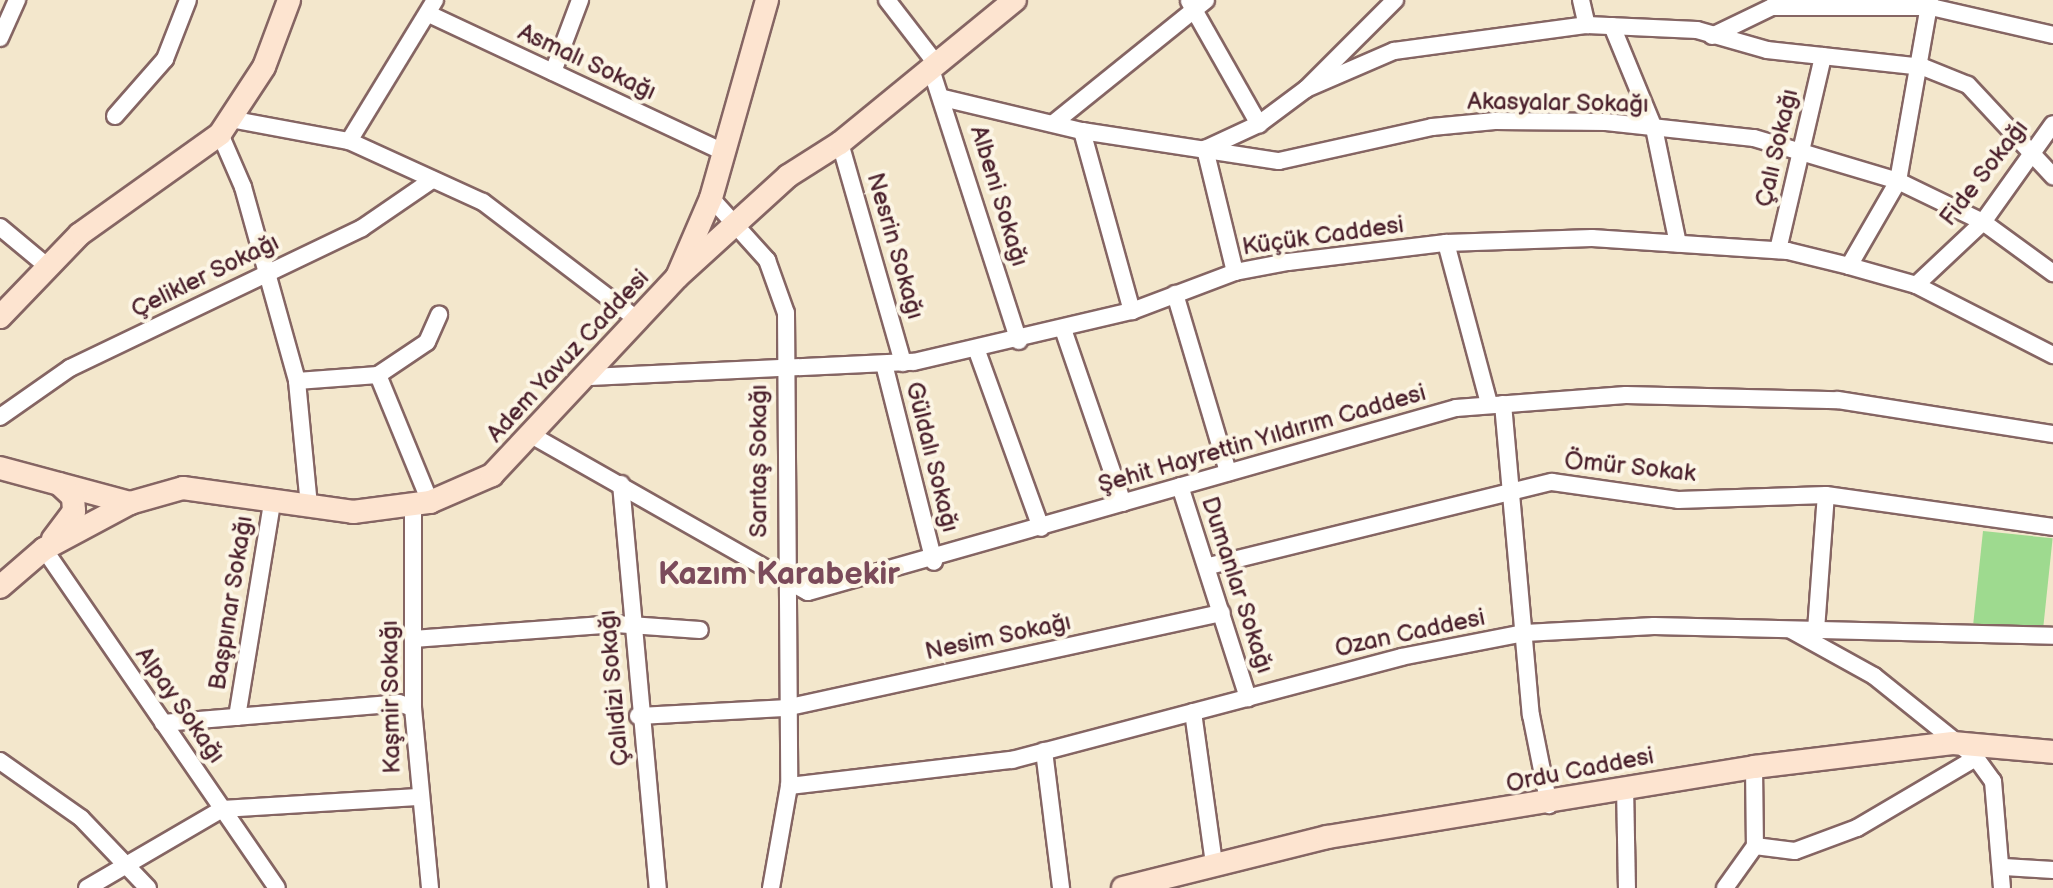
<!DOCTYPE html>
<meta charset="utf-8">
<style>
body{margin:0}
#map{position:relative;width:2053px;height:888px;overflow:hidden;background:#f3e7cc;font-family:"Balsamiq Sans",sans-serif}
div>[style]{position:absolute}
.green>*{inset:0;background:#9eda8f;transform-origin:0 0}
.roads{filter:drop-shadow(2px 0 #856563) drop-shadow(-2px 0 #856563) drop-shadow(0 2px #856563) drop-shadow(0 -2px #856563)}
.street>*{height:16px;margin:-8px;padding:0 8px;transform-origin:8px;border-radius:8px;background:#fff}
.secondary>*{height:22px;margin:-11px;padding:0 11px;transform-origin:11px;border-radius:11px;background:#fde4d0}
span{translate:-50% -50%;white-space:nowrap;text-align:center;line-height:1.15;-webkit-text-stroke:8px #fcf5e5;paint-order:stroke}
.street-label{font-size:24px;color:#4a1f2b}
.district-label{font-size:32px;color:#7b4b5b;font-weight:700}
</style>
<div id="map">
<div class="green">
<div style="left:1983px;top:531px;width:70px;height:93px;rotate:6deg"></div>
</div>
<div class="roads">
<div class="street">
<div style="left:887px;top:0;width:78px;rotate:52.3deg"></div>
<div style="left:1581px;top:0;width:26px;rotate:77deg"></div>
<div style="left:1189px;top:1px;width:142px;rotate:60.4deg"></div>
<div style="left:431px;top:15px;width:323px;rotate:25.1deg"></div>
<div style="left:1612px;top:26px;width:110px;rotate:67.6deg"></div>
<div style="left:1654px;top:128px;width:118px;rotate:78.3deg"></div>
<div style="left:1712px;top:36px;width:67px;rotate:-25.8deg"></div>
<div style="left:1772px;top:7px;width:159px"></div>
<div style="left:1931px;top:7px;width:125px;rotate:12.9deg"></div>
<div style="left:0;top:38px;width:42px;rotate:-65.9deg"></div>
<div style="left:930px;top:66px;width:289px;rotate:72.1deg"></div>
<div style="left:553px;top:72px;width:77px;rotate:-69.4deg"></div>
<div style="left:1306px;top:89px;width:96px;rotate:-23.4deg"></div>
<div style="left:1394px;top:51px;width:195px;rotate:-7.7deg"></div>
<div style="left:1587px;top:25px;width:110px;rotate:2.6deg"></div>
<div style="left:1697px;top:30px;width:73px;rotate:15.9deg"></div>
<div style="left:1767px;top:50px;width:157px;rotate:6.2deg"></div>
<div style="left:1923px;top:67px;width:48px;rotate:21.8deg"></div>
<div style="left:1968px;top:85px;width:125px;rotate:47deg"></div>
<div style="left:943px;top:98px;width:143px;rotate:13.4deg"></div>
<div style="left:1082px;top:131px;width:199px;rotate:8.7deg"></div>
<div style="left:1279px;top:161px;width:157px;rotate:-12.5deg"></div>
<div style="left:1432px;top:127px;width:63px;rotate:-5.4deg"></div>
<div style="left:1495px;top:121px;width:111px;rotate:0.5deg"></div>
<div style="left:1606px;top:122px;width:149px;rotate:6.2deg"></div>
<div style="left:1754px;top:138px;width:150px;rotate:16.6deg"></div>
<div style="left:1898px;top:181px;width:94px;rotate:25.8deg"></div>
<div style="left:1983px;top:222px;width:87px;rotate:36.1deg"></div>
<div style="left:115px;top:116px;width:76px;rotate:-48.7deg"></div>
<div style="left:165px;top:59px;width:63px;rotate:-68.7deg"></div>
<div style="left:230px;top:119px;width:121px;rotate:10.5deg"></div>
<div style="left:349px;top:141px;width:147px;rotate:24.5deg"></div>
<div style="left:483px;top:202px;width:196px;rotate:37.3deg"></div>
<div style="left:1055px;top:122px;width:194px;rotate:-38.9deg"></div>
<div style="left:1082px;top:131px;width:187px;rotate:74.5deg"></div>
<div style="left:220px;top:134px;width:58px;rotate:66.5deg"></div>
<div style="left:243px;top:187px;width:201px;rotate:74.4deg"></div>
<div style="left:297px;top:381px;width:125px;rotate:84.5deg"></div>
<div style="left:349px;top:141px;width:165px;rotate:-58.6deg"></div>
<div style="left:840px;top:143px;width:229px;rotate:74deg"></div>
<div style="left:711px;top:198px;width:84px;rotate:47.9deg"></div>
<div style="left:767px;top:260px;width:56px;rotate:70.3deg"></div>
<div style="left:786px;top:313px;width:473px;rotate:89.6deg"></div>
<div style="left:789px;top:786px;width:104px;rotate:100deg"></div>
<div style="left:0;top:227px;width:62px;rotate:39.8deg"></div>
<div style="left:1446px;top:243px;width:167px;rotate:75deg"></div>
<div style="left:1778px;top:250px;width:199px;rotate:-76.9deg"></div>
<div style="left:1849px;top:266px;width:98px;rotate:-60deg"></div>
<div style="left:1898px;top:181px;width:184px;rotate:-80deg"></div>
<div style="left:1235px;top:272px;width:127px;rotate:-103.7deg"></div>
<div style="left:1205px;top:149px;width:60px;rotate:-24.8deg"></div>
<div style="left:1259px;top:124px;width:59px;rotate:-36.7deg"></div>
<div style="left:1306px;top:89px;width:126px;rotate:-45deg"></div>
<div style="left:1916px;top:285px;width:92px;rotate:-43.2deg"></div>
<div style="left:1983px;top:222px;width:120px;rotate:-54.5deg"></div>
<div style="left:1175px;top:294px;width:186px;rotate:73.4deg"></div>
<div style="left:1063px;top:329px;width:184px;rotate:71deg"></div>
<div style="left:977px;top:351px;width:188px;rotate:70.1deg"></div>
<div style="left:884px;top:364px;width:204px;rotate:75.8deg"></div>
<div style="left:378px;top:375px;width:59px;rotate:-34deg"></div>
<div style="left:427px;top:342px;width:30px;rotate:-66deg"></div>
<div style="left:590px;top:377px;width:324px;rotate:-2.7deg"></div>
<div style="left:914px;top:362px;width:224px;rotate:-13.2deg"></div>
<div style="left:1132px;top:311px;width:110px;rotate:-20.7deg"></div>
<div style="left:1235px;top:272px;width:54px;rotate:-10.7deg"></div>
<div style="left:1288px;top:262px;width:159px;rotate:-6.9deg"></div>
<div style="left:1446px;top:243px;width:146px;rotate:-2deg"></div>
<div style="left:1592px;top:238px;width:196px;rotate:3.8deg"></div>
<div style="left:1788px;top:251px;width:63px;rotate:13.8deg"></div>
<div style="left:1849px;top:266px;width:70px;rotate:15.8deg"></div>
<div style="left:1916px;top:285px;width:154px;rotate:27.1deg"></div>
<div style="left:297px;top:381px;width:81px;rotate:-4.2deg"></div>
<div style="left:378px;top:375px;width:137px;rotate:67.7deg"></div>
<div style="left:1503px;top:404px;width:312px;rotate:84.9deg"></div>
<div style="left:1531px;top:715px;width:92px;rotate:78.7deg"></div>
<div style="left:0;top:417px;width:85px;rotate:-35deg"></div>
<div style="left:70px;top:368px;width:324px;rotate:-25.6deg"></div>
<div style="left:362px;top:228px;width:85px;rotate:-34.4deg"></div>
<div style="left:533px;top:436px;width:316px;rotate:29.6deg"></div>
<div style="left:808px;top:592px;width:674px;rotate:-15.85deg"></div>
<div style="left:1456px;top:408px;width:170px;rotate:-4.4deg"></div>
<div style="left:1626px;top:395px;width:212px;rotate:1.4deg"></div>
<div style="left:1838px;top:400px;width:218px;rotate:9deg"></div>
<div style="left:621px;top:484px;width:406px;rotate:84.8deg"></div>
<div style="left:1180px;top:486px;width:223px;rotate:72.2deg"></div>
<div style="left:413px;top:504px;width:204px;rotate:90deg"></div>
<div style="left:413px;top:708px;width:181px;rotate:84.6deg"></div>
<div style="left:44px;top:549px;width:411px;rotate:55.5deg"></div>
<div style="left:1209px;top:566px;width:353px;rotate:-13.8deg"></div>
<div style="left:1552px;top:482px;width:127px;rotate:8.1deg"></div>
<div style="left:1678px;top:500px;width:148px;rotate:-1.9deg"></div>
<div style="left:1826px;top:495px;width:229px;rotate:8deg"></div>
<div style="left:1791px;top:630px;width:95px;rotate:29deg"></div>
<div style="left:1874px;top:676px;width:131px;rotate:38.8deg"></div>
<div style="left:1976px;top:758px;width:29px;rotate:54deg"></div>
<div style="left:1993px;top:781px;width:107px;rotate:85.2deg"></div>
<div style="left:1816px;top:630px;width:135px;rotate:-85.8deg"></div>
<div style="left:413px;top:639px;width:204px;rotate:-4.2deg"></div>
<div style="left:616px;top:624px;width:84px;rotate:4.1deg"></div>
<div style="left:1193px;top:712px;width:152px;rotate:82.1deg"></div>
<div style="left:638px;top:716px;width:147px;rotate:-3.1deg"></div>
<div style="left:785px;top:708px;width:447px;rotate:-12.3deg"></div>
<div style="left:237px;top:717px;width:222px;rotate:-80.7deg"></div>
<div style="left:163px;top:723px;width:237px;rotate:-4.8deg"></div>
<div style="left:399px;top:703px;width:15px;rotate:20deg"></div>
<div style="left:1044px;top:751px;width:138px;rotate:82.9deg"></div>
<div style="left:0;top:761px;width:99px;rotate:35.1deg"></div>
<div style="left:81px;top:818px;width:97px;rotate:46.3deg"></div>
<div style="left:1754px;top:767px;width:79px;rotate:89.3deg"></div>
<div style="left:1755px;top:846px;width:40px;rotate:7.1deg"></div>
<div style="left:1795px;top:851px;width:66px;rotate:-20.4deg"></div>
<div style="left:1857px;top:828px;width:138px;rotate:-30.5deg"></div>
<div style="left:789px;top:786px;width:225px;rotate:-6.7deg"></div>
<div style="left:1012px;top:760px;width:402px;rotate:-14.8deg"></div>
<div style="left:1401px;top:657px;width:126px;rotate:-11deg"></div>
<div style="left:1525px;top:633px;width:129px;rotate:-3.1deg"></div>
<div style="left:1654px;top:626px;width:399px;rotate:1.4deg"></div>
<div style="left:1625px;top:786px;width:102px;rotate:88.9deg"></div>
<div style="left:2004px;top:867px;width:49px;rotate:3.5deg"></div>
<div style="left:87px;top:888px;width:156px;rotate:-30.3deg"></div>
<div style="left:222px;top:809px;width:196px;rotate:-3.5deg"></div>
<div style="left:1725px;top:888px;width:52px;rotate:-54.5deg"></div>
</div>
<div class="secondary">
<div style="left:677px;top:277px;width:86px;rotate:-66.7deg"></div>
<div style="left:711px;top:198px;width:206px;rotate:-74.2deg"></div>
<div style="left:0;top:317px;width:115px;rotate:-46.1deg"></div>
<div style="left:80px;top:234px;width:172px;rotate:-35.5deg"></div>
<div style="left:220px;top:134px;width:80px;rotate:-56.7deg"></div>
<div style="left:264px;top:67px;width:72px;rotate:-69.5deg"></div>
<div style="left:0;top:468px;width:135px;rotate:15.1deg"></div>
<div style="left:53px;top:539px;width:35px;rotate:-53deg"></div>
<div style="left:74px;top:511px;width:14px;rotate:-94deg"></div>
<div style="left:73px;top:497px;width:19px;rotate:-137deg"></div>
<div style="left:0;top:587px;width:58px;rotate:-40.8deg"></div>
<div style="left:44px;top:549px;width:98px;rotate:-28.1deg"></div>
<div style="left:130px;top:503px;width:55px;rotate:-15.8deg"></div>
<div style="left:183px;top:488px;width:172px;rotate:8deg"></div>
<div style="left:353px;top:512px;width:78px;rotate:-7.4deg"></div>
<div style="left:430px;top:502px;width:68px;rotate:-23.5deg"></div>
<div style="left:492px;top:475px;width:271px;rotate:-46.9deg"></div>
<div style="left:677px;top:277px;width:150px;rotate:-42.3deg"></div>
<div style="left:788px;top:176px;width:62px;rotate:-32.4deg"></div>
<div style="left:840px;top:143px;width:226px;rotate:-39.3deg"></div>
<div style="left:1123px;top:888px;width:210px;rotate:-14deg"></div>
<div style="left:1327px;top:837px;width:433px;rotate:-9.3deg"></div>
<div style="left:1754px;top:767px;width:200px;rotate:-6.9deg"></div>
<div style="left:1953px;top:743px;width:100px;rotate:5.1deg"></div>
</div>
</div>
<div class="street-label">
<span style="left:587px;top:62px;rotate:25deg">Asmalı Sokağı</span>
<span style="left:1558px;top:103px;rotate:1deg">Akasyalar Sokağı</span>
<span style="left:1777px;top:148px;rotate:-77deg">Çalı Sokağı</span>
<span style="left:1984px;top:173px;rotate:-52deg">Fide Sokağı</span>
<span style="left:999px;top:196px;rotate:73deg">Albeni Sokağı</span>
<span style="left:1323px;top:236px;rotate:-8deg">Küçük Caddesi</span>
<span style="left:895px;top:246px;rotate:74deg">Nesrin Sokağı</span>
<span style="left:205px;top:276px;rotate:-26deg">Çelikler Sokağı</span>
<span style="left:568px;top:356px;rotate:-47deg">Adem Yavuz Caddesi</span>
<span style="left:1262px;top:439px;rotate:-16deg">Şehit Hayrettin Yıldırım Caddesi</span>
<span style="left:932px;top:457px;rotate:76deg">Güldalı Sokağı</span>
<span style="left:759px;top:461px;rotate:-90deg">Sarıtaş Sokağı</span>
<span style="left:1630px;top:467px;rotate:6deg">Ömür Sokak</span>
<span style="left:1237px;top:585px;rotate:72deg">Dumanlar Sokağı</span>
<span style="left:231px;top:603px;rotate:-81deg">Başpınar Sokağı</span>
<span style="left:1410px;top:633px;rotate:-12deg">Ozan Caddesi</span>
<span style="left:998px;top:637px;rotate:-12deg">Nesim Sokağı</span>
<span style="left:614px;top:688px;rotate:-95deg">Çalıdizi Sokağı</span>
<span style="left:391px;top:697px;rotate:-91deg">Kaşmir Sokağı</span>
<span style="left:180px;top:705px;rotate:55deg">Alpay Sokağı</span>
<span style="left:1580px;top:770px;rotate:-11deg">Ordu Caddesi</span>
</div>
<div class="district-label">
<span style="left:779px;top:575px">Kazım Karabekir</span>
</div>
</div>
